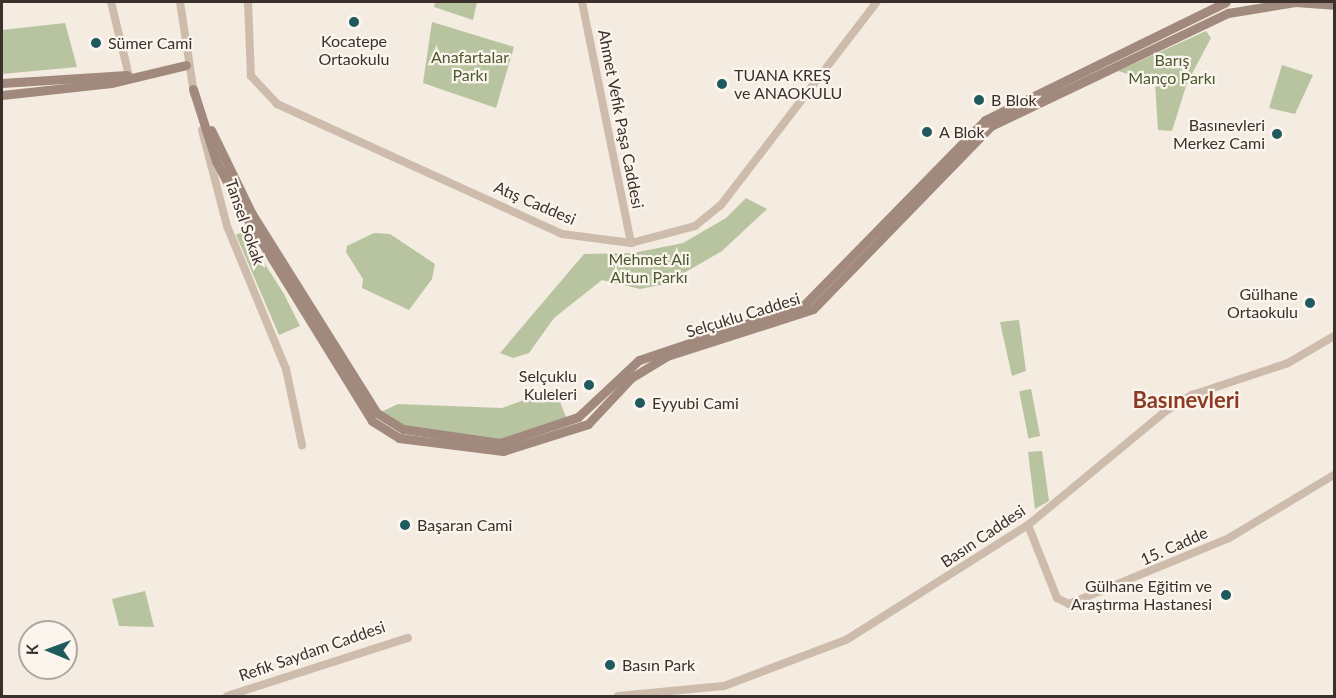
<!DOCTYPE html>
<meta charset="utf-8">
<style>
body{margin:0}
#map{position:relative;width:1336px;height:698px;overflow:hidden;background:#f4ebe1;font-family:Lato,sans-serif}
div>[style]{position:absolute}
.green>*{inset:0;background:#b8c4a0;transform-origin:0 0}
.tertiary>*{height:8px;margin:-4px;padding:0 4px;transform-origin:4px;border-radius:4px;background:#cdbbac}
.secondary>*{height:9px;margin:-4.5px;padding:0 4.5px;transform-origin:4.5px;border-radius:4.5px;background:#a18a7d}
.dots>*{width:16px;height:16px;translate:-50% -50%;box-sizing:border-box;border:3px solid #fbf5ee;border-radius:50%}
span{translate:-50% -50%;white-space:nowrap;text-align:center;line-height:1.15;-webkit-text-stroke:4.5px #fbf5ee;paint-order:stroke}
.poi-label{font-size:16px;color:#3b302b}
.left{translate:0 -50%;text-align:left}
.right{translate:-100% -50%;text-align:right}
.park-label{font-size:16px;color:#4a5a2e}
.street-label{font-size:16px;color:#3b302b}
.district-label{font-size:22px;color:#8c3b22;font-weight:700}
.frame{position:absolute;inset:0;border:3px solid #3b302b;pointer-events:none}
.north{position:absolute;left:18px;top:620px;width:60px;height:60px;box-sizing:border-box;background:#fbf5ee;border:2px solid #aea6a0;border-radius:50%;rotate:271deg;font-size:16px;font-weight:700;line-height:24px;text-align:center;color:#3b302b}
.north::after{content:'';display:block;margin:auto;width:21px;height:27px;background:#1f5a5e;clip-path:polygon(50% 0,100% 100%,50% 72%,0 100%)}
</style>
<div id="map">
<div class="green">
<div style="clip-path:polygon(435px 2px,477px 2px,473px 20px,434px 7px)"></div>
<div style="clip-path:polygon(432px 22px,514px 47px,496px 108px,423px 83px)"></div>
<div style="clip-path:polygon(65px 23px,77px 67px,2px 74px,2px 30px)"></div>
<div style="clip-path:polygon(1206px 31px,1211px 38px,1187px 83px,1172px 131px,1158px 130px,1155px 82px,1118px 71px)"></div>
<div style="clip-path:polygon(1282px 65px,1313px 75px,1295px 114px,1269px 108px)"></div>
<div style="clip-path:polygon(746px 198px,767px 209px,722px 251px,665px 284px,640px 289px,602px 280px,554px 318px,529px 353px,513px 358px,500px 353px,584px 254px,633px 253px,683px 243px,726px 218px)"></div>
<div style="clip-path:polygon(244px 231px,284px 294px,300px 326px,279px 335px,236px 235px)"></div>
<div style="clip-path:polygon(374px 233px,390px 234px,435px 264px,432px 279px,409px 310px,362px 288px,363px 279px,346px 252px,347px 246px)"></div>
<div style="clip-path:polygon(1019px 320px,1026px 371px,1012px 376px,1000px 322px)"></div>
<div style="clip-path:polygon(555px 389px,568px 422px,498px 442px,402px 428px,379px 413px,398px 404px,502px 408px)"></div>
<div style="left:1031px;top:389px;width:48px;height:12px;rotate:79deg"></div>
<div style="clip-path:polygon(1042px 451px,1049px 501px,1035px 509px,1028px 452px)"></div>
<div style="clip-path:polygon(145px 591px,154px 627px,119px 626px,112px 599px)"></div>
</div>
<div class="tertiary">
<div style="left:111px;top:2px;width:76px;rotate:76.3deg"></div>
<div style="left:180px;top:2px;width:93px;rotate:81.3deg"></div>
<div style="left:248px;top:2px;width:74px;rotate:87.7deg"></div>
<div style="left:251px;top:76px;width:38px;rotate:47deg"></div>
<div style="left:277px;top:104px;width:313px;rotate:24.5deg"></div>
<div style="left:562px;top:234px;width:70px;rotate:7.4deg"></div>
<div style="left:631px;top:243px;width:66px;rotate:-14.9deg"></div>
<div style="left:695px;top:226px;width:33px;rotate:-39deg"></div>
<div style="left:721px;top:205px;width:256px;rotate:-52.5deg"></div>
<div style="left:582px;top:2px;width:246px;rotate:78.5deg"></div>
<div style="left:202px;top:130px;width:99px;rotate:75.4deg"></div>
<div style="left:227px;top:226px;width:155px;rotate:67.6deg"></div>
<div style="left:286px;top:369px;width:78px;rotate:78.1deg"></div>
<div style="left:1028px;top:525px;width:79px;rotate:68.3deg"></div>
<div style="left:1057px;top:598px;width:13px;rotate:27deg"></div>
<div style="left:1069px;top:604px;width:173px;rotate:-22.4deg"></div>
<div style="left:1229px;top:538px;width:122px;rotate:-31deg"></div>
<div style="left:227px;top:696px;width:190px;rotate:-17.8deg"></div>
<div style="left:618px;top:696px;width:106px;rotate:-5.4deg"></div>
<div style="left:724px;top:686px;width:130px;rotate:-20.7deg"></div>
<div style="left:846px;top:640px;width:215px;rotate:-32.3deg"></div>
<div style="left:1028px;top:525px;width:179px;rotate:-39.6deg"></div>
<div style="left:1166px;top:411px;width:31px;rotate:-32deg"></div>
<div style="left:1192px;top:395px;width:101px;rotate:-18.4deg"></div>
<div style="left:1288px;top:363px;width:53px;rotate:-30.4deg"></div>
</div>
<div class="secondary">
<div style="left:2px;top:83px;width:125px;rotate:-3.7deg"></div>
<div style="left:193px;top:89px;width:76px;rotate:72.3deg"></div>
<div style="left:216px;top:161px;width:52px;rotate:62.4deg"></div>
<div style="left:240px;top:207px;width:251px;rotate:58.3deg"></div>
<div style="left:372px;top:421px;width:32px;rotate:32deg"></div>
<div style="left:399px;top:438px;width:105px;rotate:7.1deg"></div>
<div style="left:503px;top:451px;width:89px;rotate:-17.6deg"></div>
<div style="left:588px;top:424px;width:63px;rotate:-46.9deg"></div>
<div style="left:631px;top:378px;width:42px;rotate:-31.4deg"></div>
<div style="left:667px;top:356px;width:153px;rotate:-17.8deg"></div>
<div style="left:813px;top:309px;width:255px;rotate:-45.8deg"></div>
<div style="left:991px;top:126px;width:263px;rotate:-25.5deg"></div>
<div style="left:1228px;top:13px;width:68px;rotate:-9.3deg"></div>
<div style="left:1295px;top:2px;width:39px;rotate:4deg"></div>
<div style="left:2px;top:95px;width:110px;rotate:-6.3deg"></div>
<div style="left:111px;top:83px;width:77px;rotate:-13.5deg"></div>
<div style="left:211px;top:130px;width:93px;rotate:64deg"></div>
<div style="left:252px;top:214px;width:235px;rotate:57.9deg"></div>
<div style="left:377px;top:413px;width:31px;rotate:32deg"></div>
<div style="left:403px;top:429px;width:98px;rotate:8.2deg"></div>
<div style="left:500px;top:443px;width:82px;rotate:-18.4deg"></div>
<div style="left:578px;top:417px;width:83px;rotate:-43.1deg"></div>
<div style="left:639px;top:360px;width:175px;rotate:-18.6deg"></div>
<div style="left:805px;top:304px;width:257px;rotate:-45.6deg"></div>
<div style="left:985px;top:120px;width:268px;rotate:-26.1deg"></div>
</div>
<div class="dots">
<div style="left:354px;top:22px;background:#1f5a5e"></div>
<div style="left:96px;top:43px;background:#1f5a5e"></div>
<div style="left:722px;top:84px;background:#1f5a5e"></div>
<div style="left:979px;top:100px;background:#1f5a5e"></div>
<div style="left:927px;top:132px;background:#1f5a5e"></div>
<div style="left:1277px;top:134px;background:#1f5a5e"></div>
<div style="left:1310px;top:303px;background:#1f5a5e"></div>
<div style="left:589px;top:385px;background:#1f5a5e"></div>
<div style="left:640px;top:403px;background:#1f5a5e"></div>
<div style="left:405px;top:525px;background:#1f5a5e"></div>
<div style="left:1226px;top:595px;background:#1f5a5e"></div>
<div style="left:610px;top:665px;background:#1f5a5e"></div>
</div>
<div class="poi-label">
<span style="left:354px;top:50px">Kocatepe<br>Ortaokulu</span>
<span class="left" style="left:108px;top:43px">Sümer Cami</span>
<span class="left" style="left:734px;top:84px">TUANA KREŞ<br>ve ANAOKULU</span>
<span class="left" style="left:991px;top:100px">B Blok</span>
<span class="right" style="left:1265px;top:134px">Basınevleri<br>Merkez Cami</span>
<span class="left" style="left:939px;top:132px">A Blok</span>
<span class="right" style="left:1298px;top:303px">Gülhane<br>Ortaokulu</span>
<span class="right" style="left:577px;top:385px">Selçuklu<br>Kuleleri</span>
<span class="left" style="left:652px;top:403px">Eyyubi Cami</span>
<span class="left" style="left:417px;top:525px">Başaran Cami</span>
<span class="right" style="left:1212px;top:595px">Gülhane Eğitim ve<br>Araştırma Hastanesi</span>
<span class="left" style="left:622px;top:665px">Basın Park</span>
</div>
<div class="park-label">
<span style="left:470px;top:66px">Anafartalar<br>Parkı</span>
<span style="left:1172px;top:69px">Barış<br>Manço Parkı</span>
<span style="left:649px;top:268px">Mehmet Ali<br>Altun Parkı</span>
</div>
<div class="street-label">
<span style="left:621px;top:119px;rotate:79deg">Ahmet Vefik Paşa Caddesi</span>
<span style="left:535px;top:203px;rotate:23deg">Atış Caddesi</span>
<span style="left:245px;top:222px;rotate:71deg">Tansel Sokak</span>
<span style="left:743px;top:315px;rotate:-17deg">Selçuklu Caddesi</span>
<span style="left:983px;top:536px;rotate:-34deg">Basın Caddesi</span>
<span style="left:1174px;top:546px;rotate:-24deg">15. Cadde</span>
<span style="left:312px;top:651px;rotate:-19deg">Refik Saydam Caddesi</span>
</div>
<div class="district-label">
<span style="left:1186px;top:400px">Basınevleri</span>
</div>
<div class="frame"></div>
<div class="north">K</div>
</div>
